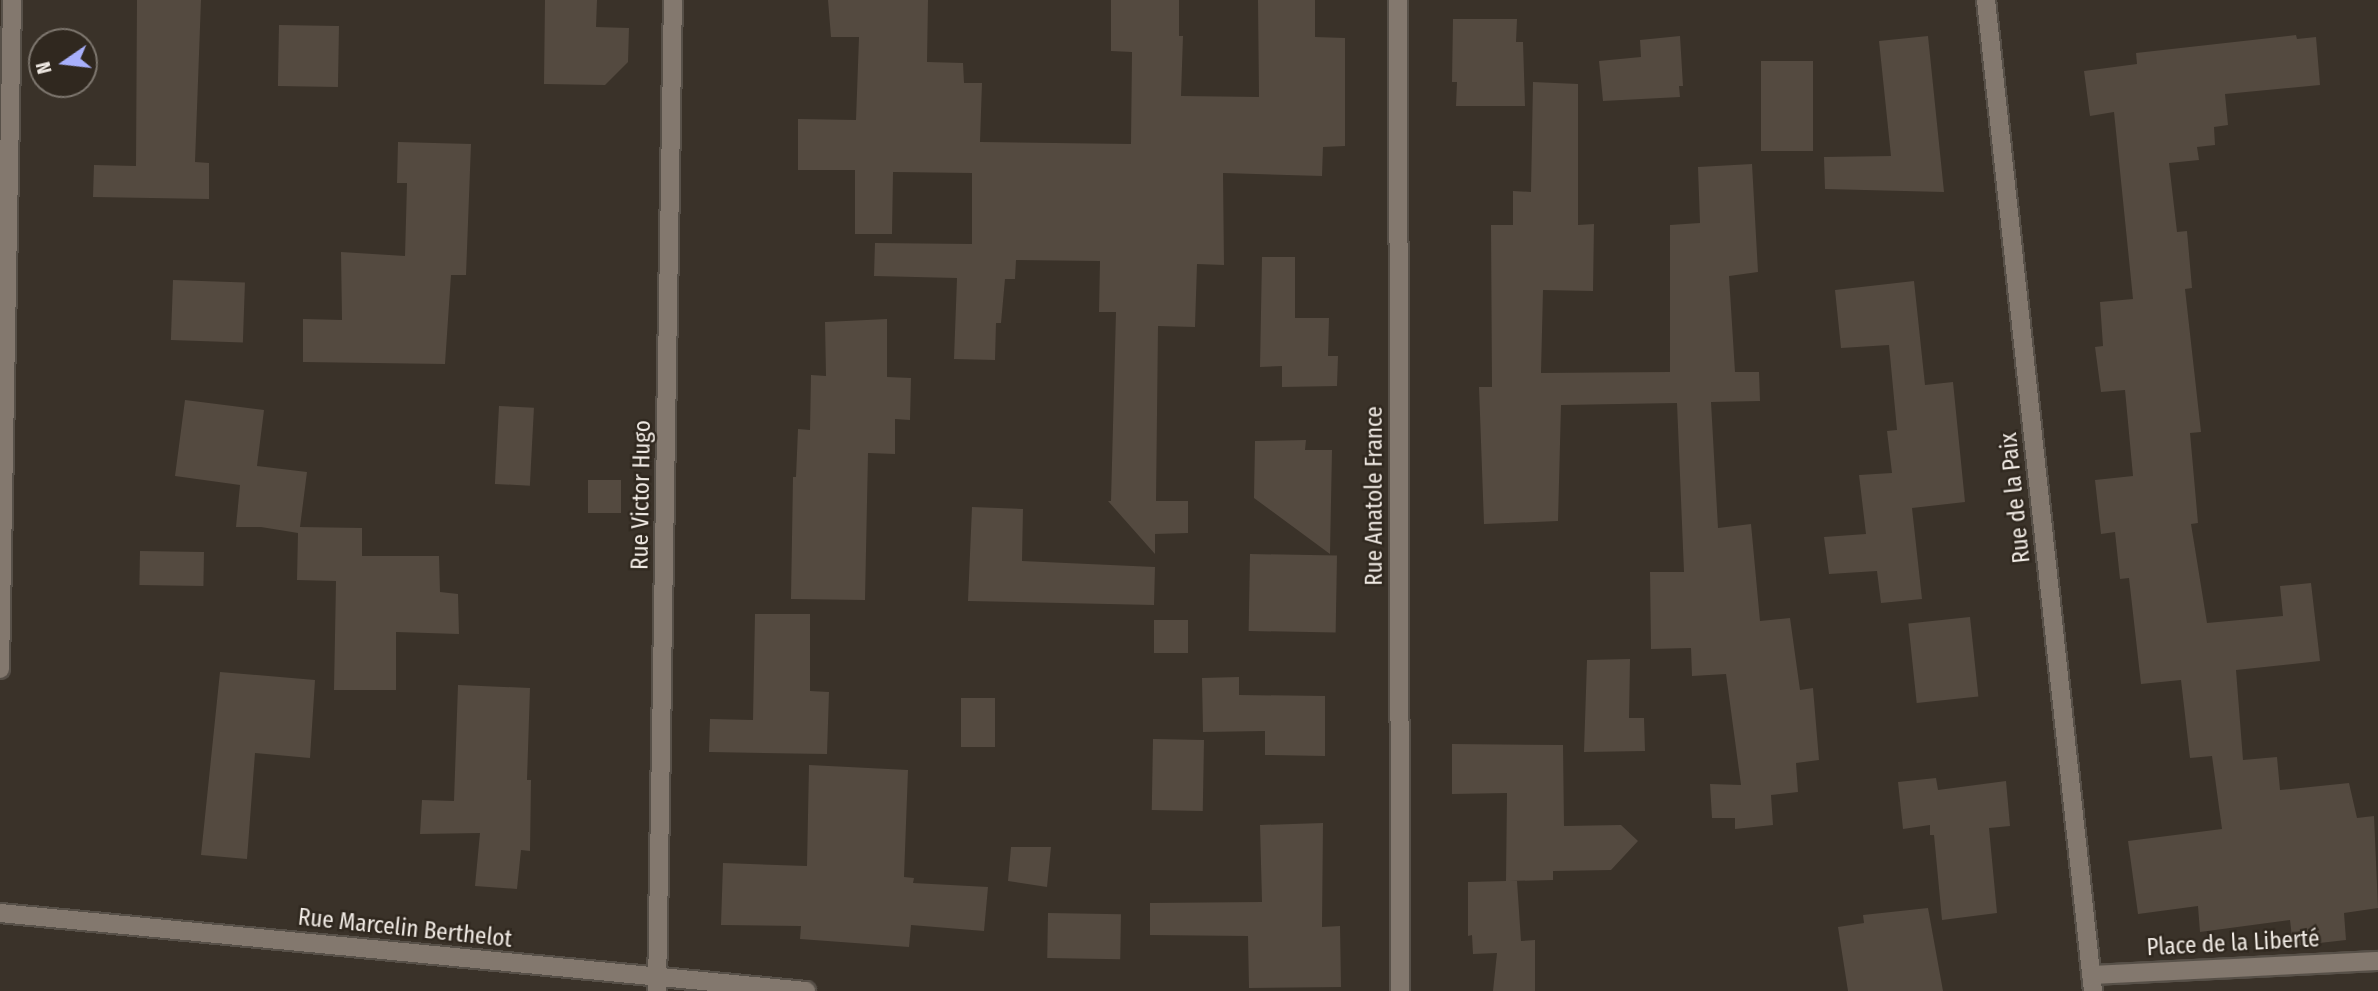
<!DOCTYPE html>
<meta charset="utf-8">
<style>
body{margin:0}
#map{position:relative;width:2378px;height:991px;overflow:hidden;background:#3a3229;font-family:"Fira Sans Condensed",sans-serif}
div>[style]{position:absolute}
.building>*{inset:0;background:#544a40;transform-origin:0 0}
.roads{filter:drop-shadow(2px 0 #575048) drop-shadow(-2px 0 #575048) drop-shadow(0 2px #575048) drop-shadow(0 -2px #575048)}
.minor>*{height:18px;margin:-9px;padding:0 9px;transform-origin:9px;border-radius:9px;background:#83786e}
span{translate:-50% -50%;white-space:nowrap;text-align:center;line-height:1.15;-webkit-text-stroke:5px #30281f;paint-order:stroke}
.street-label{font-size:23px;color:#f0eae4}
.north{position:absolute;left:28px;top:28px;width:70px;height:70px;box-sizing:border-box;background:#30281f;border:2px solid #7d766e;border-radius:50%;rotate:256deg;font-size:19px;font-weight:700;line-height:28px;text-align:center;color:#f0eae4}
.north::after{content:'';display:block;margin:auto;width:24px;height:32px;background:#a8b0fc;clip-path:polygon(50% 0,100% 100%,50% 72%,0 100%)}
</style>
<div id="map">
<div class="building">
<div style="clip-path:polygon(137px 0,201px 0,195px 162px,209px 163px,209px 199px,93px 197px,94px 165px,136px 166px)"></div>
<div style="clip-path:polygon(545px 0,597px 0,596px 27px,629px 28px,628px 62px,605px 85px,544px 84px)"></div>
<div style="clip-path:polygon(828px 0,928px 0,927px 62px,963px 63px,964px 83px,982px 83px,980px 142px,1131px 144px,1132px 52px,1111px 51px,1111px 0,1179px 0,1179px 36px,1183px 36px,1181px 96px,1259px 97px,1258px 0,1315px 0,1315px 37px,1345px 38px,1345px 146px,1323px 147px,1322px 176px,1223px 173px,1224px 265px,1197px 264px,1195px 327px,1158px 326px,1156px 501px,1188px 501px,1188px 533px,1155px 534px,1155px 554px,1108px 501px,1111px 501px,1116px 312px,1099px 312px,1100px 261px,1016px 260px,1015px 279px,1005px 279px,1001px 323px,996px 323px,995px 360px,954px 359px,957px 278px,874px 276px,875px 243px,972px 244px,972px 173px,893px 172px,892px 234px,855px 234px,855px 170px,798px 170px,798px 119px,856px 120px,859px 37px,831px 37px)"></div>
<div style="clip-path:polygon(1453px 19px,1517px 19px,1516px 42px,1523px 42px,1525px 106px,1456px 106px,1457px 82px,1452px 82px)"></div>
<div style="left:279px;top:25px;width:60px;height:61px;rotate:1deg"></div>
<div style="clip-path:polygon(2296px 35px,2297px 39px,2316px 37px,2320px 85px,2225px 94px,2228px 125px,2214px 127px,2215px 145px,2197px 147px,2199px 160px,2169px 163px,2177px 232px,2187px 231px,2192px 288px,2185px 289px,2201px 432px,2190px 433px,2198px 523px,2191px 524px,2207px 623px,2283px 616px,2280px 586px,2311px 583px,2320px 661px,2236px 670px,2243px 760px,2277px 757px,2280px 790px,2349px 783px,2357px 818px,2374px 816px,2378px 908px,2344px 913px,2346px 940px,2293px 946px,2290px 920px,2200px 932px,2198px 906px,2138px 914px,2128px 841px,2222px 829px,2212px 756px,2190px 758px,2181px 680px,2141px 684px,2129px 578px,2120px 579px,2115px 532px,2101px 534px,2095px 480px,2133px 476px,2125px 390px,2101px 392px,2095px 347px,2103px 346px,2100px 302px,2133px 299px,2114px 112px,2090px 116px,2084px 71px,2137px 64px,2136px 53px)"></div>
<div style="clip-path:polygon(1680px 36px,1683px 86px,1679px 86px,1680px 97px,1603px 101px,1599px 61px,1641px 57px,1640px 40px)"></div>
<div style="clip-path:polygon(1928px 36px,1944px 192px,1825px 189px,1824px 157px,1891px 156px,1879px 41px)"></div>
<div style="left:1761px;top:61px;width:52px;height:90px"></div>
<div style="clip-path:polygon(1533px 82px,1578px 84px,1578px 225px,1594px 224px,1593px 291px,1543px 290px,1541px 373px,1670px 372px,1670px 225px,1700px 223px,1698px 167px,1752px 164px,1758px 272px,1729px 276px,1735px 372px,1759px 372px,1760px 401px,1711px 402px,1718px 528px,1751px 524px,1760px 621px,1790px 618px,1800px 690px,1813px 688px,1819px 760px,1796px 763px,1798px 792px,1771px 795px,1773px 825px,1735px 829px,1735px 818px,1712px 818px,1710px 784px,1741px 785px,1726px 674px,1692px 676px,1691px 648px,1651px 649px,1650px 572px,1684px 572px,1677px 403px,1561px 405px,1558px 521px,1484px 524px,1479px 387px,1492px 387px,1491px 225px,1513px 225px,1513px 191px,1531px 192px)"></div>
<div style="clip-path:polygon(398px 142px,471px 144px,466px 275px,451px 275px,445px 364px,303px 362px,303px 319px,342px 320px,341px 252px,405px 256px,407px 183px,397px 183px)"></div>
<div style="clip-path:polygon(1262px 257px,1295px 257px,1295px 318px,1329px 318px,1328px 356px,1338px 356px,1337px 386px,1282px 387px,1282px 366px,1260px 367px)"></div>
<div style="left:173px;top:280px;width:72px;height:60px;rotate:2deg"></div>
<div style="clip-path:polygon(1914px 281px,1925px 385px,1953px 382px,1965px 502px,1912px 508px,1922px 599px,1881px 603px,1877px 571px,1829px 574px,1824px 537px,1866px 534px,1859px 475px,1892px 473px,1887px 431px,1897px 430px,1889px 345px,1841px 348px,1835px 290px)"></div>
<div style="clip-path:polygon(887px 319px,887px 377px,911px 378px,910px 420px,895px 419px,895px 454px,868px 453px,865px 600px,791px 599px,793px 477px,796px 477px,798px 429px,810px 430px,811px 375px,826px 376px,825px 322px)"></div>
<div style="clip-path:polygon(185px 400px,264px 410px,257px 466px,307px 472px,300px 527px,362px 528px,362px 556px,439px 556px,440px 592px,458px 594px,459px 634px,396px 632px,396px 690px,334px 690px,336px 581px,297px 580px,298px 533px,261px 527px,236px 527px,240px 485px,175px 476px)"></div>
<div style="left:499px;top:406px;width:35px;height:78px;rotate:3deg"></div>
<div style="clip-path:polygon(1306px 440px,1305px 450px,1332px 450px,1330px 554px,1254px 498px,1255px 441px)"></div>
<div style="left:588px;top:480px;width:33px;height:33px"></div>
<div style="clip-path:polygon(972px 507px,1023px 509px,1022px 561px,1155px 567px,1154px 605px,968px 601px)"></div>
<div style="left:140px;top:551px;width:64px;height:34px;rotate:1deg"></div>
<div style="left:1250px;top:554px;width:87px;height:77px;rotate:1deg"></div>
<div style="clip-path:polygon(755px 614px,810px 614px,810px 691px,829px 692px,827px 754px,709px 752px,710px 719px,753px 720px)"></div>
<div style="left:1970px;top:617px;width:80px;height:62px;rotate:84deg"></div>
<div style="left:1154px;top:620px;width:34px;height:33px"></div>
<div style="clip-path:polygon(1630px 659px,1629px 718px,1644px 718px,1645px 751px,1584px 752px,1587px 660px)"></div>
<div style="clip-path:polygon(220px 672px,315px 680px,310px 758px,255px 753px,247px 859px,201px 855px)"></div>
<div style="clip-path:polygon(1239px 677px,1239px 695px,1325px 696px,1325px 756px,1265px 755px,1265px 731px,1203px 732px,1202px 678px)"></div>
<div style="clip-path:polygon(458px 685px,530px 688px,527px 780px,531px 780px,530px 851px,521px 850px,517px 889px,475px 886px,480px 833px,420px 834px,422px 800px,454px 801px)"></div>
<div style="left:961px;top:698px;width:34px;height:49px"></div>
<div style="left:1204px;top:740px;width:71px;height:51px;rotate:91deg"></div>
<div style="clip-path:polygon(1452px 744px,1563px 745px,1564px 826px,1621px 825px,1638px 841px,1611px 870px,1553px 871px,1553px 880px,1509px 881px,1517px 881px,1521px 941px,1535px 940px,1535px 991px,1493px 991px,1497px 953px,1473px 954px,1472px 935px,1468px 936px,1468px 882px,1506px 881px,1507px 793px,1452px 794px)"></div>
<div style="clip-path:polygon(809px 765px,908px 770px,904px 877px,914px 878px,913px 883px,988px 887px,984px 931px,911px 925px,909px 947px,800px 939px,801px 926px,721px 925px,723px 863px,807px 866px)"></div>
<div style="clip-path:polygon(1936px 778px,1938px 790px,2006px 781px,2010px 826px,1989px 828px,1997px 913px,1942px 920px,1934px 835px,1930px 835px,1930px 825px,1903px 829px,1898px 782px)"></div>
<div style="clip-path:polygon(1323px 823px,1322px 927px,1340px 926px,1341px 987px,1249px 988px,1248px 936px,1150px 935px,1150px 903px,1262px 902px,1260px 825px)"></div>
<div style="clip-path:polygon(1011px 847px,1051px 847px,1047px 887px,1008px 881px)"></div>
<div style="clip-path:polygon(1928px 908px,1943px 991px,1848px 991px,1838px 927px,1864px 923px,1863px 915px)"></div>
<div style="left:1048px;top:913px;width:73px;height:45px;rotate:1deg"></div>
</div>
<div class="roads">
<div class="minor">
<div style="left:1398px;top:0;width:991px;rotate:89.88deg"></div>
<div style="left:1986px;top:0;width:997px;rotate:83.84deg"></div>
<div style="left:0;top:669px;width:669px;rotate:-88.97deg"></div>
<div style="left:0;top:913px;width:810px;rotate:5.53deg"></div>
<div style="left:2091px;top:975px;width:287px;rotate:-2.8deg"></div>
<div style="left:657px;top:991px;width:991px;rotate:-89.08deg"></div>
</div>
</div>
<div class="street-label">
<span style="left:641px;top:495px;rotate:-89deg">Rue Victor Hugo</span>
<span style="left:1374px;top:496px;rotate:-90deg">Rue Anatole France</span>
<span style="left:2015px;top:498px;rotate:-96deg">Rue de la Paix</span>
<span style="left:405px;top:928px;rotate:6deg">Rue Marcelin Berthelot</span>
<span style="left:2233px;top:943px;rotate:-3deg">Place de la Liberté</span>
</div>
<div class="north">N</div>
</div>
